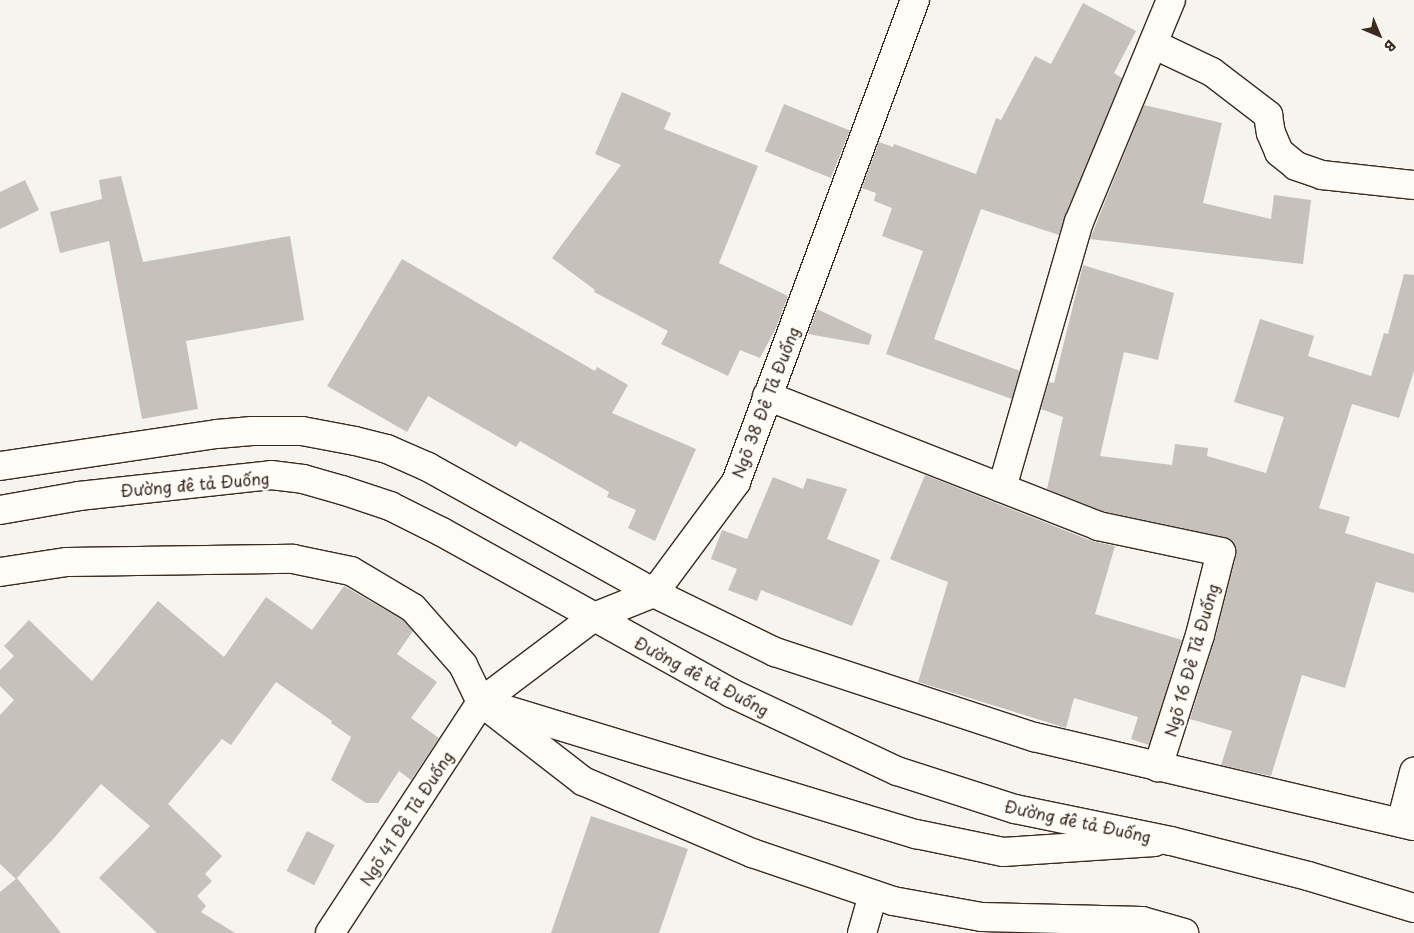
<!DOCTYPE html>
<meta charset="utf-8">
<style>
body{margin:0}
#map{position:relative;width:1414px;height:933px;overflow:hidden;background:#f5f4ee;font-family:"Playpen Sans",sans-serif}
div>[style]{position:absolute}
.building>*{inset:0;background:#c7c1bb;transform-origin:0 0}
.roads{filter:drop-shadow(1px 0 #3b2a1e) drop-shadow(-1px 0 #3b2a1e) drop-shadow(0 1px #3b2a1e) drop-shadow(0 -1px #3b2a1e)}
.street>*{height:28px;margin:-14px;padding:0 14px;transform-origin:14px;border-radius:14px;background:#fdfcf7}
.primary>*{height:28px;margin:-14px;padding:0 14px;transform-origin:14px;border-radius:14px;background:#fdfcf7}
span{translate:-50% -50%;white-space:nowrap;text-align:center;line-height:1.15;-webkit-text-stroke:5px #fdfcf7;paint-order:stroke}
.street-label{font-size:16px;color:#3b2a1e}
.north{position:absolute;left:1354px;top:10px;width:50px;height:50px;-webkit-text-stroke:4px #fdfcf7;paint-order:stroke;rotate:135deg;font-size:14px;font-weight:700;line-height:20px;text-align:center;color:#3b2a1e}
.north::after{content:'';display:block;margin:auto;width:18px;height:22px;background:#3b2a1e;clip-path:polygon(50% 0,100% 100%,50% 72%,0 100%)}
</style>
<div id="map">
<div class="building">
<div style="clip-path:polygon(1083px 3px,1136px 31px,1114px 73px,1122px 78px,1065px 216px,1059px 235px,981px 209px,934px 339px,1020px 371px,1012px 399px,886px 354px,923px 251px,882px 236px,892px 208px,874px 201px,876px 193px,862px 188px,879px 142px,893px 147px,894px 144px,976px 174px,996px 118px,1001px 120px,1035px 56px,1051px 64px)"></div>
<div style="clip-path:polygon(622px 92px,671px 113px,664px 129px,758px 166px,719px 263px,788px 296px,776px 328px,760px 358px,740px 350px,728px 376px,661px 344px,668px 331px,594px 292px,595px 290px,552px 258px,621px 165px,595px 154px)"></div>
<div style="left:784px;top:104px;width:71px;height:51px;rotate:22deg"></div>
<div style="clip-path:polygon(1144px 105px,1222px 123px,1203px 203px,1271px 219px,1274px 195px,1311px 200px,1303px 264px,1090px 239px)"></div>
<div style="clip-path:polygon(121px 176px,143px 262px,290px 236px,304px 320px,186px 341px,198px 409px,142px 419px,109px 241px,60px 253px,50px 212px,102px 199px,99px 180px)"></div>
<div style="clip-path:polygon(25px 180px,39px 210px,0 229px,0 192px)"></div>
<div style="clip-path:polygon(402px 259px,595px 371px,597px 367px,628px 385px,612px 413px,696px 449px,655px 541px,628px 528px,636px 510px,607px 497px,609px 492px,520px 441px,516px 447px,428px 396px,407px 432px,327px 386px)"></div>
<div style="clip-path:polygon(1083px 265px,1174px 293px,1158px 360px,1124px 352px,1100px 456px,1172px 465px,1175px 444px,1208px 448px,1207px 456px,1266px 473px,1284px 417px,1234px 402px,1260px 319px,1314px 336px,1308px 356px,1371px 376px,1384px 333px,1388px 334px,1404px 274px,1414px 275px,1414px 371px,1399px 418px,1352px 404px,1319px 508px,1350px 517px,1345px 533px,1414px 554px,1414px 593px,1376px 582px,1345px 688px,1302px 675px,1271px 776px,1221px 765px,1232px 731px,1190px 719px,1215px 639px,1236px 556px,1236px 548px,1232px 541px,1224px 537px,1102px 511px,1047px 489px,1063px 417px,1041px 409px,1049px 382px,1054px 383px)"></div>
<div style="clip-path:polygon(817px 309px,872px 335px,869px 345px,808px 334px)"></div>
<div style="clip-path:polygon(925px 475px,1092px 541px,1115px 546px,1095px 614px,1182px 640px,1149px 745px,1131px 739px,1138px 717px,1074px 698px,1066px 728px,918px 682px,948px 582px,890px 559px)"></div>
<div style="clip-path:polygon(773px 477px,803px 489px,807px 478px,847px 489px,827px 539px,880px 560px,852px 626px,761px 590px,757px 601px,728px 590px,737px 569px,711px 559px,722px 530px,747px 539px)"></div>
<div style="clip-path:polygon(344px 586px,403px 620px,413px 631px,397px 654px,437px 682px,411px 718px,439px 738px,411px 780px,399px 771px,378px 803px,366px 803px,331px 780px,351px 737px,331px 723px,332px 721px,276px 682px,231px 745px,222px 739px,168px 804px,222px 856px,205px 874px,212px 881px,197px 896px,206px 906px,201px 912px,235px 933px,157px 933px,99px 878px,150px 826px,101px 784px,54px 838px,16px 879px,0 864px,0 715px,14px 700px,0 686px,0 670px,14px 656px,4px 646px,29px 620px,92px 681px,158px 601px,224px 657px,266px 597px,312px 630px)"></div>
<div style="clip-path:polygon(591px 816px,688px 849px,659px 933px,551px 933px)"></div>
<div style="left:307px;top:831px;width:31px;height:45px;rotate:27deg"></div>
<div style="clip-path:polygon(17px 878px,61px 933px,0 933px,0 892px)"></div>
</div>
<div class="roads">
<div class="street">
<div style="left:1153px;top:44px;width:65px;rotate:25.4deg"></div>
<div style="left:1212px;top:72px;width:71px;rotate:37.5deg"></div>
<div style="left:1268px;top:115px;width:18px;rotate:81deg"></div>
<div style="left:1271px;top:133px;width:21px;rotate:67deg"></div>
<div style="left:1279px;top:152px;width:22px;rotate:39deg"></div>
<div style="left:1296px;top:166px;width:28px;rotate:19deg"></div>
<div style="left:1322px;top:175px;width:93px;rotate:6.2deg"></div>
<div style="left:767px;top:396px;width:356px;rotate:21.4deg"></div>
<div style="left:1098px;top:526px;width:126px;rotate:11.9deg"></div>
<div style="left:1221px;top:552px;width:86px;rotate:104.2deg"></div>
<div style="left:1200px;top:635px;width:139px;rotate:107.7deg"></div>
<div style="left:0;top:466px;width:219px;rotate:-8.4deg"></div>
<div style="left:217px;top:434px;width:35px;rotate:-5deg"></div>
<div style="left:252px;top:431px;width:50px"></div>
<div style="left:302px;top:431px;width:54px;rotate:10.7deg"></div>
<div style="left:355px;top:441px;width:33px;rotate:14deg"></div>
<div style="left:387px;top:449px;width:45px;rotate:23.7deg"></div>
<div style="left:428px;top:467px;width:259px;rotate:29.1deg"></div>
<div style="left:654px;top:593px;width:135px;rotate:26deg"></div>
<div style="left:775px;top:652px;width:273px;rotate:18.2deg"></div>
<div style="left:1034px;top:737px;width:390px;rotate:13.2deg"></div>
<div style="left:1002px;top:488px;width:277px;rotate:-73.9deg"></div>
<div style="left:1079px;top:222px;width:240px;rotate:-67.5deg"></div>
<div style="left:0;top:572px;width:68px;rotate:-8.5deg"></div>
<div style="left:67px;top:562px;width:226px;rotate:-0.8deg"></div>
<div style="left:293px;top:559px;width:59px;rotate:11.7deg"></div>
<div style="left:351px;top:571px;width:72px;rotate:30.8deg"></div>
<div style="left:413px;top:608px;width:76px;rotate:48.7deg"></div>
<div style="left:463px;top:665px;width:41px;rotate:64.1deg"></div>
<div style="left:481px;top:702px;width:129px;rotate:37.8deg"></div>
<div style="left:583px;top:781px;width:184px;rotate:23.1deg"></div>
<div style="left:752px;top:853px;width:149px;rotate:18.8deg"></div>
<div style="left:893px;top:901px;width:90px;rotate:10.2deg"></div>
<div style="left:982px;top:917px;width:160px;rotate:1.4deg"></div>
<div style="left:1142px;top:921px;width:44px;rotate:15.9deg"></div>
<div style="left:497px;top:707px;width:438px;rotate:16.9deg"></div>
<div style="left:916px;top:834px;width:89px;rotate:11.7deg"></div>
<div style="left:1003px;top:852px;width:152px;rotate:-3.8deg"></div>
<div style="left:1401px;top:823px;width:53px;rotate:-75.7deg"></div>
<div style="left:330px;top:933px;width:276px;rotate:-56.8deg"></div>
<div style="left:481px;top:702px;width:141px;rotate:-37deg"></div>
<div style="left:594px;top:617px;width:65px;rotate:-21.8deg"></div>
<div style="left:654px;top:593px;width:138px;rotate:-53.5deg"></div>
<div style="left:736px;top:482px;width:514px;rotate:-69.63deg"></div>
<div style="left:862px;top:933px;width:40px;rotate:-74deg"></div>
</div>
<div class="primary">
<div style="left:0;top:510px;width:80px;rotate:-10deg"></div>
<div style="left:79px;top:496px;width:193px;rotate:-6.2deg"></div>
<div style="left:271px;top:475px;width:32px;rotate:7deg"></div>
<div style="left:303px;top:479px;width:41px;rotate:15.8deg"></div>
<div style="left:342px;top:490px;width:51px;rotate:18.4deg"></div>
<div style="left:390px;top:506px;width:58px;rotate:26.6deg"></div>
<div style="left:442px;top:532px;width:331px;rotate:29.1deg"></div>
<div style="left:731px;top:693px;width:183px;rotate:25.2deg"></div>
<div style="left:897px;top:771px;width:124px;rotate:17.9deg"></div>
<div style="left:1015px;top:809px;width:159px;rotate:11.6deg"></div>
<div style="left:1171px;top:841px;width:141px;rotate:14.3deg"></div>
<div style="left:1308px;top:876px;width:111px;rotate:16.8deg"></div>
</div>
</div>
<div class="street-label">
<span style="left:765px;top:402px;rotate:-69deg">Ngõ 38 Đê Tả Đuống</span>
<span style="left:195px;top:484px;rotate:-5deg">Đường đê tả Đuống</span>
<span style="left:1191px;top:660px;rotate:-74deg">Ngõ 16 Đê Tả Đuống</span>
<span style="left:702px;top:676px;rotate:28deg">Đường đê tả Đuống</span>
<span style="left:406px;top:818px;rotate:-57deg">Ngõ 41 Đê Tả Đuống</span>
<span style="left:1078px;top:821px;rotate:12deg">Đường đê tả Đuống</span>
</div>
<div class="north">B</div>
</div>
